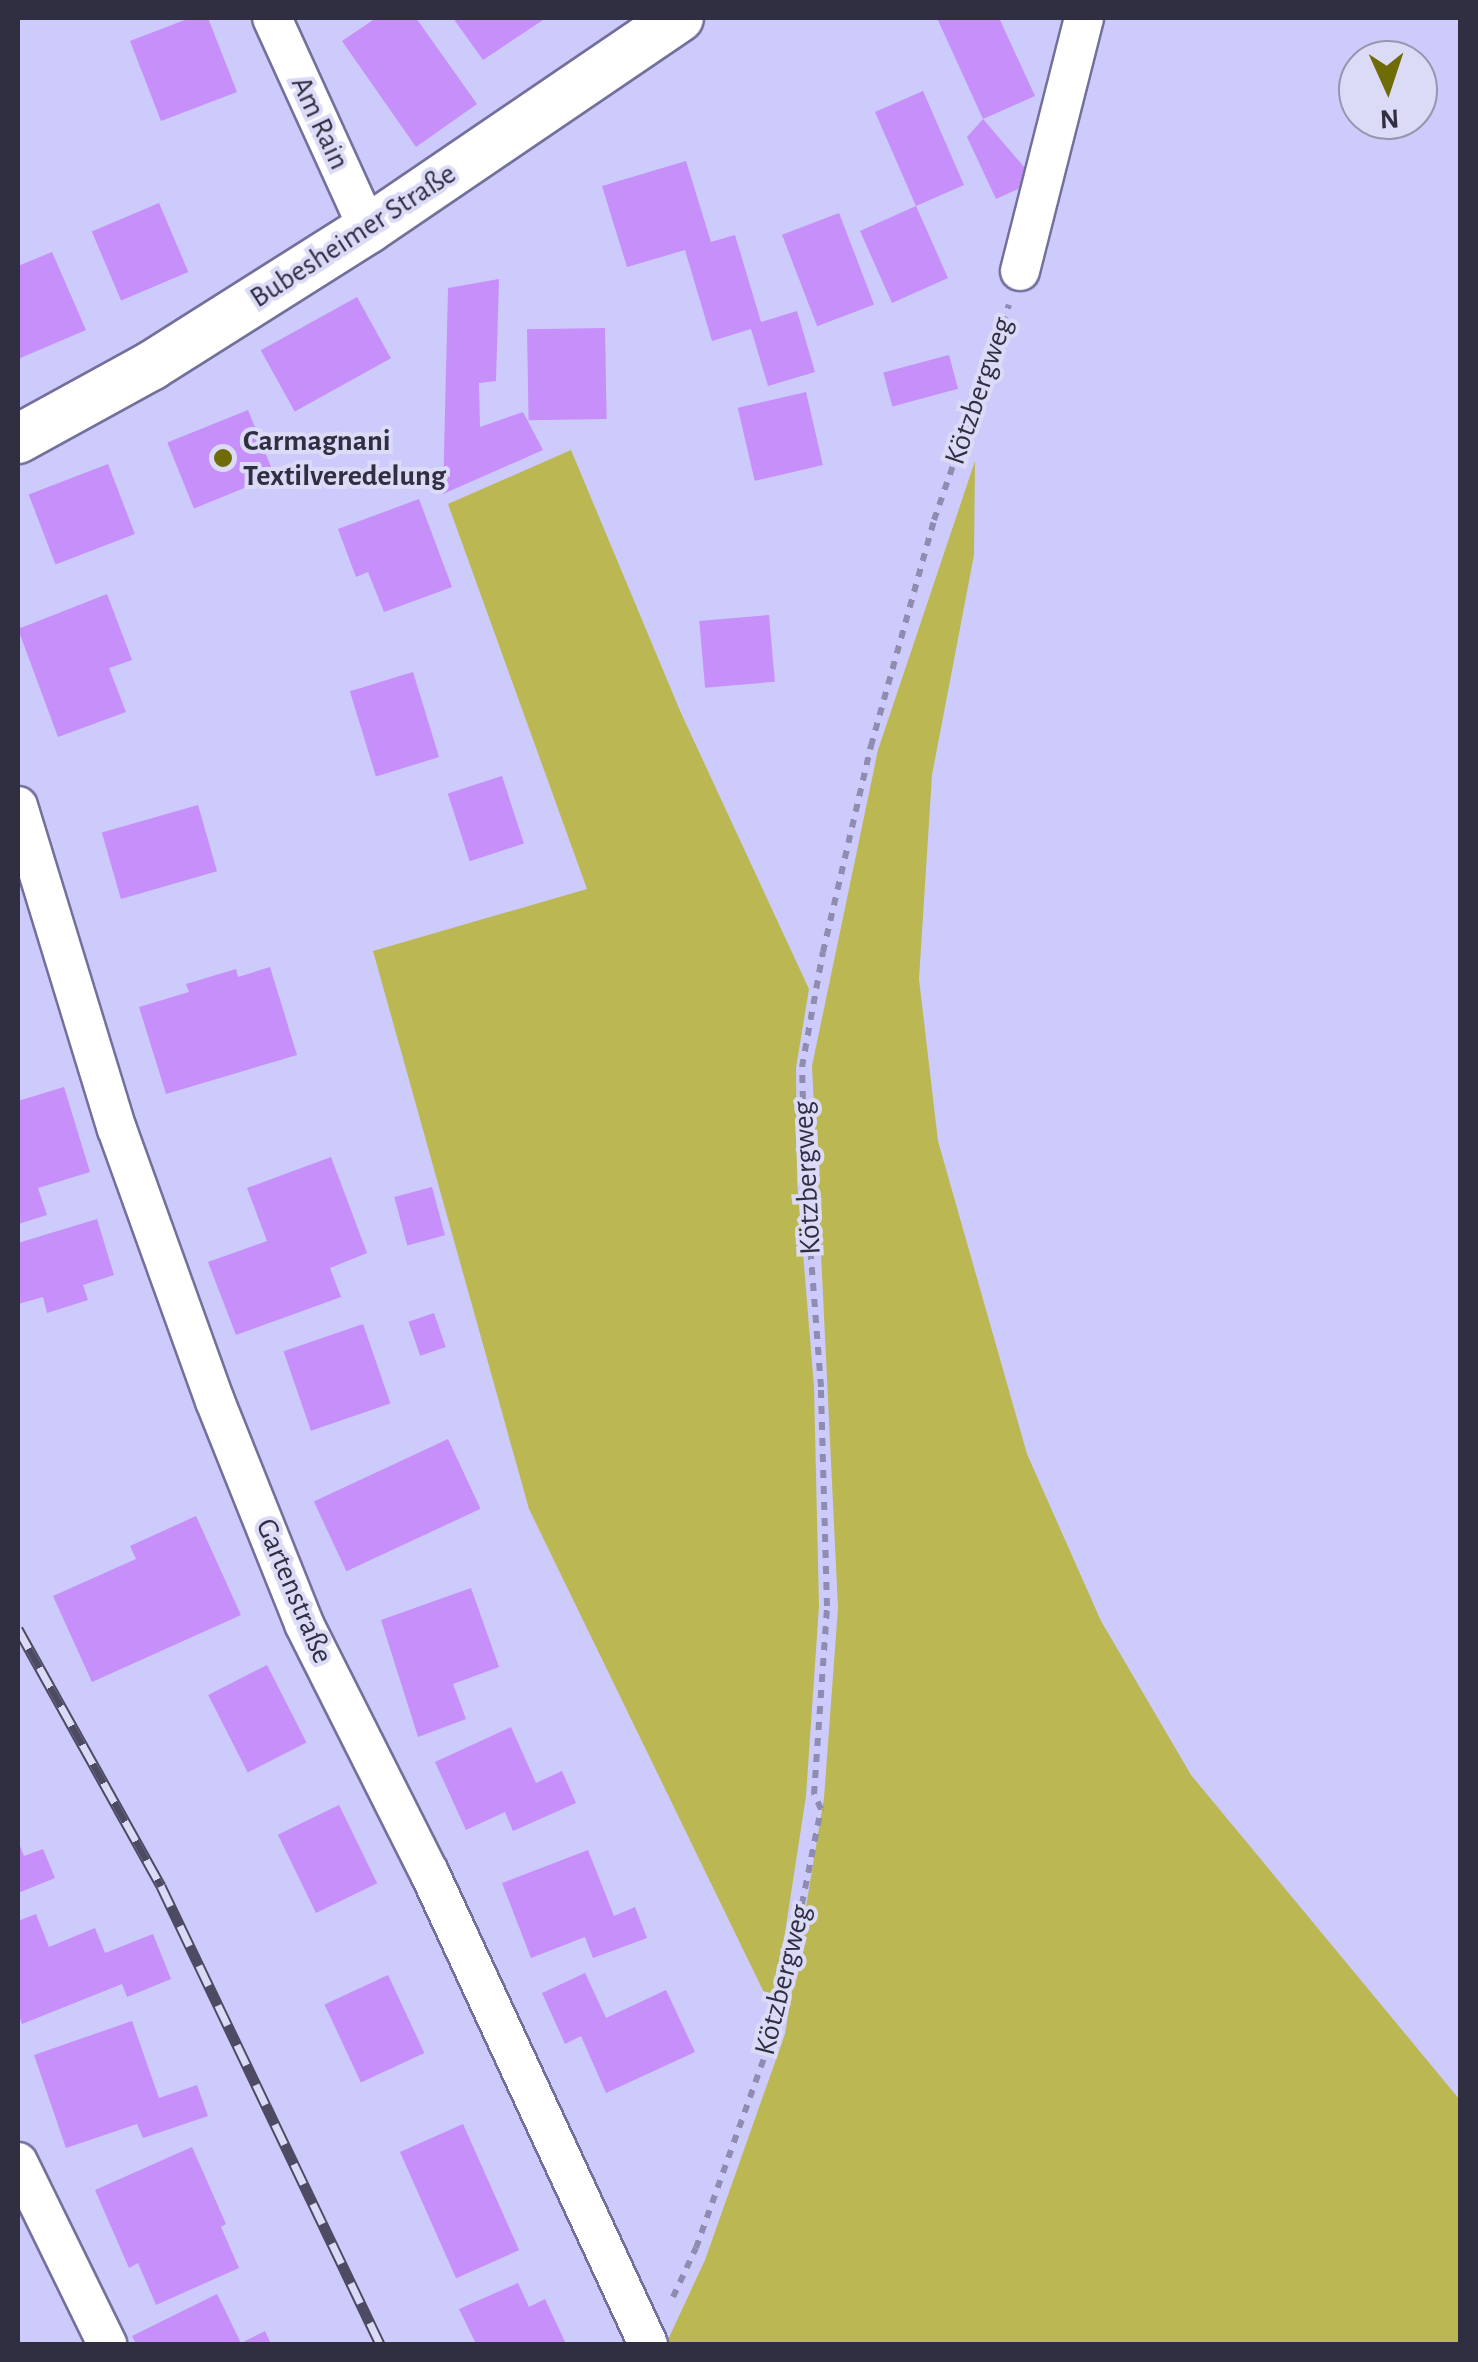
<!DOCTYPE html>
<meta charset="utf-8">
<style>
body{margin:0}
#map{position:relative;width:1478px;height:2362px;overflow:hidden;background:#cdcbfb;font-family:"Alegreya Sans",sans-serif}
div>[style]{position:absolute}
.green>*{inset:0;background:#bbb753}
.building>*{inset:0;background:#c68ff9;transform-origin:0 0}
.path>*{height:6px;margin-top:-3px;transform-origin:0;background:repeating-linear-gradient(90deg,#8e8cb0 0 8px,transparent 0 16px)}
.roads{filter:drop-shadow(2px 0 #73709b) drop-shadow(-2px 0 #73709b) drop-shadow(0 2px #73709b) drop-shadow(0 -2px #73709b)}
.minor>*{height:38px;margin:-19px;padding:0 19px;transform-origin:19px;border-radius:19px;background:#fff}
.tertiary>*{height:48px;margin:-24px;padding:0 24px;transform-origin:24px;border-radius:24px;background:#fff}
.rail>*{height:11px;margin-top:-5.5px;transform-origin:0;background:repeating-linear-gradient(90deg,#dbdbf8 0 22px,#4c4b63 0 44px);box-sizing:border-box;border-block:2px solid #4c4b63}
.dots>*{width:28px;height:28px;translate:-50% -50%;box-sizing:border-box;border:5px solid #dbdbf8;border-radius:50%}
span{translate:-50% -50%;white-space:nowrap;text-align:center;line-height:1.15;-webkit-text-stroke:8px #dbdbf8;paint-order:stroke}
.street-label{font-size:30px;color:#302f42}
.poi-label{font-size:30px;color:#302f42;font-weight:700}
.left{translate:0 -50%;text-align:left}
.frame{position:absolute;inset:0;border:20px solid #302f42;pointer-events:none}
.north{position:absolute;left:1338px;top:40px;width:100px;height:100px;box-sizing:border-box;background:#dbdbf8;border:2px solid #9796af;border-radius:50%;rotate:177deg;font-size:28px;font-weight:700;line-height:40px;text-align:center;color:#302f42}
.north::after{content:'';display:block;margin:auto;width:35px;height:45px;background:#6f6b06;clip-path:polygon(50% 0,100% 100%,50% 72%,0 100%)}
</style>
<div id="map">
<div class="green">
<div style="clip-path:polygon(571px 450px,681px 713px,809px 989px,796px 1068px,797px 1180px,814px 1387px,819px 1606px,806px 1796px,773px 2011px,529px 1509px,373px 951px,587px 889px,448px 504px)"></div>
<div style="clip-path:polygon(975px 461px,974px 555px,932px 775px,919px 979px,938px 1141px,1027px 1454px,1101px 1621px,1191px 1775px,1460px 2100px,1460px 2344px,666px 2344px,705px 2260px,785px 2034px,824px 1798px,838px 1608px,812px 1066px,878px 750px)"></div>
</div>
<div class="building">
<div style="clip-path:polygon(190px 18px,208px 18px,237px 92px,161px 121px,130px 41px)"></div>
<div style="clip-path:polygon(376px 18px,416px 18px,477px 104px,416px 147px,342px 41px)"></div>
<div style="clip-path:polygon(453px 18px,546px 18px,483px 60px)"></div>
<div style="clip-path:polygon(937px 18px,999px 18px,1035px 96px,983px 119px)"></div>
<div style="clip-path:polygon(923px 91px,964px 185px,916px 206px,948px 278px,892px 303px,860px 231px,916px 206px,875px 112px)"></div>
<div style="clip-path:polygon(983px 119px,1036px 181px,996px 199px,967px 137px)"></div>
<div style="clip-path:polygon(686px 161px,711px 242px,735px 235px,761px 322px,797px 311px,815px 372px,768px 386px,751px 329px,712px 341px,685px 250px,627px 267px,602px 186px)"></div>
<div style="left:159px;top:203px;width:75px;height:73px;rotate:67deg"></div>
<div style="left:839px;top:213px;width:98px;height:61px;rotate:69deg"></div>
<div style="clip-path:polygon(52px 252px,86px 330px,18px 359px,18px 266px)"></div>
<div style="clip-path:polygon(499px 279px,496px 381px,479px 383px,480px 427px,523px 412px,543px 450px,443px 494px,448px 288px)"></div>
<div style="left:357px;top:297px;width:70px;height:110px;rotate:61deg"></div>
<div style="left:605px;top:328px;width:91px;height:78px;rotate:89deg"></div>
<div style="left:949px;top:355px;width:35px;height:68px;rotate:75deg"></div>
<div style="left:806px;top:392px;width:75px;height:70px;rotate:77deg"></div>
<div style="left:248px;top:410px;width:71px;height:87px;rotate:68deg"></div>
<div style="left:108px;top:464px;width:75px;height:85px;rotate:69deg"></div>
<div style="clip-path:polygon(419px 499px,452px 587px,384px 612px,368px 572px,356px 577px,338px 529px)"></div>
<div style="clip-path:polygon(107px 594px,132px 660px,109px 668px,126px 712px,58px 737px,18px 629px)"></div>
<div style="left:769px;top:615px;width:67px;height:70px;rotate:85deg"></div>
<div style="left:413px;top:672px;width:89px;height:66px;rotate:73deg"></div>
<div style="left:502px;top:776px;width:71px;height:57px;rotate:72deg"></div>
<div style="left:198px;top:805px;width:69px;height:100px;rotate:74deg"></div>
<div style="clip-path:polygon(270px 967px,297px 1055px,166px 1094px,139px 1007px,189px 992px,186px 984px,236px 969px,238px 977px)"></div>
<div style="clip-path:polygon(64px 1087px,90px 1172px,38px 1188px,47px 1215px,18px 1224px,18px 1101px)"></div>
<div style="clip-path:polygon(331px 1157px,367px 1253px,330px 1268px,341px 1297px,236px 1335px,208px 1262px,267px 1241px,247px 1188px)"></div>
<div style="left:432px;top:1187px;width:50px;height:39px;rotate:75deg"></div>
<div style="clip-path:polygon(97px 1219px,114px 1275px,83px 1285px,88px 1300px,47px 1313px,43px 1297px,18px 1304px,18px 1243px)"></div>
<div style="left:434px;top:1313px;width:36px;height:27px;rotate:71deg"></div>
<div style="left:363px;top:1324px;width:84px;height:84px;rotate:71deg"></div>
<div style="left:448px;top:1439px;width:77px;height:148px;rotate:65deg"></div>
<div style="clip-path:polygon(196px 1516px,241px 1615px,92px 1682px,53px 1596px,136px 1559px,130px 1546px)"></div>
<div style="clip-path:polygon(471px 1588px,499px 1667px,453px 1684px,466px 1719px,418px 1737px,381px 1620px)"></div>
<div style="left:267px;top:1665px;width:87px;height:66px;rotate:63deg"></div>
<div style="clip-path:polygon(511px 1727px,536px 1783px,562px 1771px,576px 1803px,513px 1831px,505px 1812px,466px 1830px,435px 1762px)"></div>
<div style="left:339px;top:1805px;width:87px;height:68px;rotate:64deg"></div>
<div style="clip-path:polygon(18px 1841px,24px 1856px,43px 1849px,55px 1878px,18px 1893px)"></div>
<div style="clip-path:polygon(588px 1850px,614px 1916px,635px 1907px,647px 1938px,593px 1958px,585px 1937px,531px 1958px,502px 1883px)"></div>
<div style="clip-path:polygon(36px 1914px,49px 1947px,95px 1928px,105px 1953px,153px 1934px,171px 1979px,127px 1997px,122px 1984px,22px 2024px,18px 2013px,18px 1921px)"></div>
<div style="clip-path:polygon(585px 1973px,606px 2018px,666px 1990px,695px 2052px,606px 2093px,581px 2036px,565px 2044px,542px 1993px)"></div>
<div style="left:388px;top:1975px;width:86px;height:70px;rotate:65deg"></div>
<div style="clip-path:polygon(132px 2021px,159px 2098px,197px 2085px,208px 2116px,143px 2138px,137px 2124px,66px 2148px,34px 2055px)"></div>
<div style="left:463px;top:2124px;width:138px;height:69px;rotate:66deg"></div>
<div style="clip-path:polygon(192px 2147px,226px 2224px,221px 2227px,239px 2268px,156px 2305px,138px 2263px,129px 2268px,95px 2190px)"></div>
<div style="clip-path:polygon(518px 2283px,529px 2307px,545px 2299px,566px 2344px,476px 2344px,459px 2309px)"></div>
<div style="clip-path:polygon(217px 2294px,241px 2343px,265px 2331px,271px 2344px,136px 2344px,132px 2336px)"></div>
</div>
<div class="path">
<div style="left:673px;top:2297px;width:54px;rotate:-64.9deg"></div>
<div style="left:696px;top:2248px;width:249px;rotate:-70.3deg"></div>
<div style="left:780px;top:2014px;width:209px;rotate:-78.7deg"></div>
<div style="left:821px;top:1809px;width:17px;rotate:-115deg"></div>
<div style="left:814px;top:1794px;width:188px;rotate:-86deg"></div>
<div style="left:827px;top:1606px;width:219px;rotate:-91.6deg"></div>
<div style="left:821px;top:1387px;width:209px;rotate:-94.4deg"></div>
<div style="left:805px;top:1179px;width:112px;rotate:-91.5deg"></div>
<div style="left:802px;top:1067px;width:117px;rotate:-79.7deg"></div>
<div style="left:823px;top:952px;width:212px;rotate:-76.9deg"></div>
<div style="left:871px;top:746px;width:235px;rotate:-74.4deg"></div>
<div style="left:934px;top:520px;width:228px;rotate:-70.8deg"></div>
</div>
<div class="roads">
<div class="minor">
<div style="left:272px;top:18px;width:232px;rotate:65.5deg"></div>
<div style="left:1020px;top:271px;width:261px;rotate:-75.8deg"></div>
<div style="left:18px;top:806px;width:338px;rotate:73deg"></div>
<div style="left:117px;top:1129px;width:289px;rotate:70.2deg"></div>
<div style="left:215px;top:1401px;width:240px;rotate:68.2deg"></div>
<div style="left:304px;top:1624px;width:278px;rotate:63.3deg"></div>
<div style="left:429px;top:1872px;width:520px;rotate:65.11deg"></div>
<div style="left:18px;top:2162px;width:203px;rotate:63.9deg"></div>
</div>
<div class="tertiary">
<div style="left:18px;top:439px;width:152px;rotate:-28.8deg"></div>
<div style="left:151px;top:366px;width:257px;rotate:-32.3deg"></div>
<div style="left:368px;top:229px;width:376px;rotate:-34.2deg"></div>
</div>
</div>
<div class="rail">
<div style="left:18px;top:1629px;width:294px;rotate:60.9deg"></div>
<div style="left:161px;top:1886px;width:508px;rotate:64.44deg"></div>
</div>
<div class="dots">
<div style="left:223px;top:458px;background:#6f6b06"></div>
</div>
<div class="street-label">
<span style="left:320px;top:123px;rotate:65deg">Am Rain</span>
<span style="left:353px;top:236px;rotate:-33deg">Bubesheimer Straße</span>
<span style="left:979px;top:391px;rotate:-71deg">Kötzbergweg</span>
<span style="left:807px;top:1178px;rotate:-93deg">Kötzbergweg</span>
<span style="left:294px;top:1591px;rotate:67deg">Gartenstraße</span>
<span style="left:783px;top:1980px;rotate:-76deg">Kötzbergweg</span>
</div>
<div class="poi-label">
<span class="left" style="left:243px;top:458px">Carmagnani<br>Textilveredelung</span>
</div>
<div class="frame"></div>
<div class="north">N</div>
</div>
